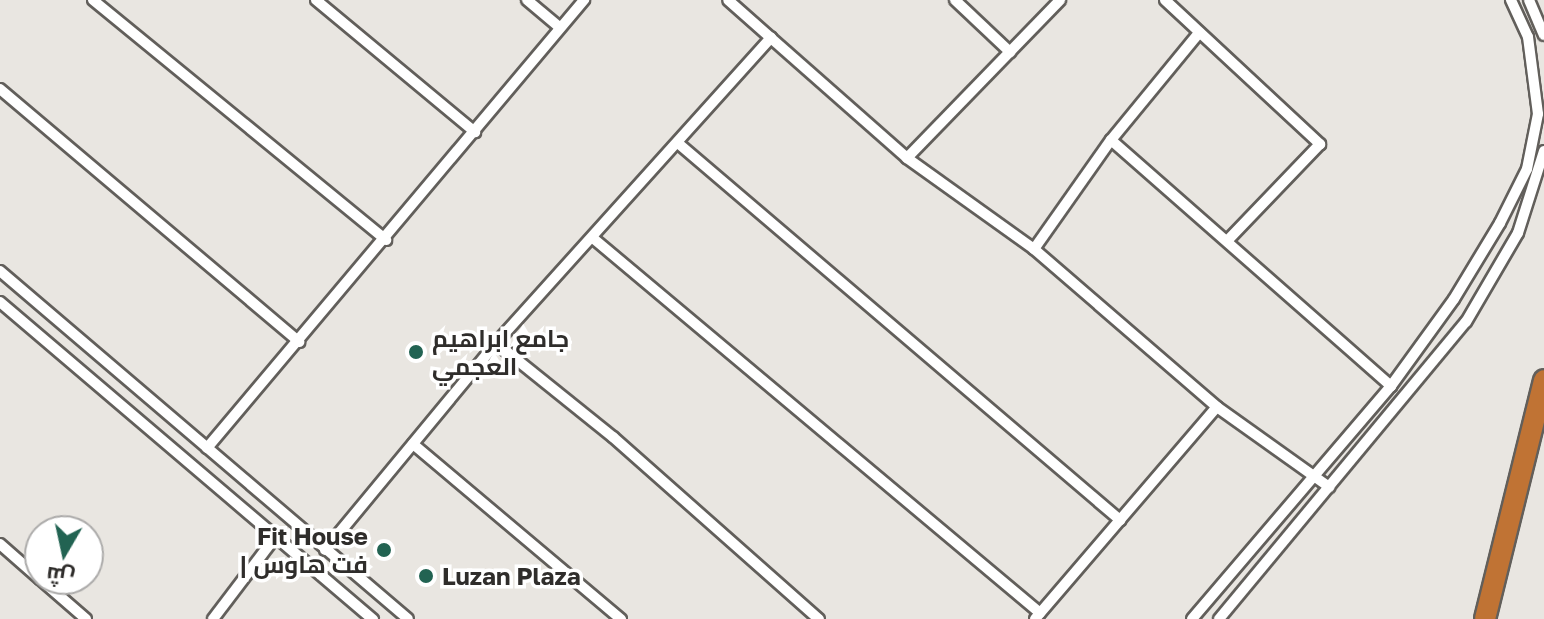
<!DOCTYPE html>
<meta charset="utf-8">
<style>
body{margin:0}
#map{position:relative;width:1544px;height:619px;overflow:hidden;background:#e9e6e1;font-family:"Golos Text",Cairo,sans-serif}
div>[style]{position:absolute}
.roads{filter:drop-shadow(2px 0 #625f5b) drop-shadow(-2px 0 #625f5b) drop-shadow(0 2px #625f5b) drop-shadow(0 -2px #625f5b)}
.minor>*{height:10px;margin:-5px;padding:0 5px;transform-origin:5px;border-radius:5px;background:#fff}
.motorway>*{height:20px;margin:-10px;padding:0 10px;transform-origin:10px;border-radius:10px;background:#c07334}
.dots>*{width:22px;height:22px;translate:-50% -50%;box-sizing:border-box;border:4px solid #fff;border-radius:50%}
span{translate:-50% -50%;white-space:nowrap;text-align:center;line-height:1.15;-webkit-text-stroke:7px #fff;paint-order:stroke}
.poi-label{font-size:24px;color:#2f2d2b;font-weight:700}
.left{translate:0 -50%;text-align:left}
.right{translate:-100% -50%;text-align:right}
.north{position:absolute;left:24px;top:515px;width:80px;height:80px;box-sizing:border-box;background:#fff;border:2px solid #acabaa;border-radius:50%;rotate:189deg;font-size:22px;font-weight:700;line-height:32px;text-align:center;color:#2f2d2b}
.north::after{content:'';display:block;margin:auto;width:28px;height:36px;background:#226352;clip-path:polygon(50% 0,100% 100%,50% 72%,0 100%)}
</style>
<div id="map">
<div class="roads">
<div class="minor">
<div style="left:93px;top:0;width:379px;rotate:39.3deg"></div>
<div style="left:316px;top:0;width:207px;rotate:39.7deg"></div>
<div style="left:527px;top:0;width:40px;rotate:40deg"></div>
<div style="left:955px;top:0;width:76px;rotate:43.4deg"></div>
<div style="left:1165px;top:0;width:212px;rotate:42.9deg"></div>
<div style="left:1320px;top:144px;width:134px;rotate:133.8deg"></div>
<div style="left:1529px;top:0;width:38px;rotate:67deg"></div>
<div style="left:771px;top:38px;width:181px;rotate:41.4deg"></div>
<div style="left:907px;top:158px;width:156px;rotate:35.6deg"></div>
<div style="left:1034px;top:249px;width:242px;rotate:40.8deg"></div>
<div style="left:1217px;top:407px;width:138px;rotate:35.5deg"></div>
<div style="left:0;top:89px;width:392px;rotate:40.2deg"></div>
<div style="left:1111px;top:140px;width:373px;rotate:41.3deg"></div>
<div style="left:679px;top:144px;width:580px;rotate:40.45deg"></div>
<div style="left:907px;top:158px;width:220px;rotate:-45.9deg"></div>
<div style="left:594px;top:239px;width:582px;rotate:39.98deg"></div>
<div style="left:1034px;top:249px;width:133px;rotate:-54.8deg"></div>
<div style="left:1111px;top:140px;width:139px;rotate:-50.6deg"></div>
<div style="left:0;top:271px;width:536px;rotate:40.46deg"></div>
<div style="left:0;top:302px;width:490px;rotate:40.4deg"></div>
<div style="left:496px;top:343px;width:150px;rotate:38.8deg"></div>
<div style="left:613px;top:437px;width:275px;rotate:41.5deg"></div>
<div style="left:413px;top:444px;width:272px;rotate:40.1deg"></div>
<div style="left:207px;top:448px;width:586px;rotate:-49.92deg"></div>
<div style="left:0;top:544px;width:53px;rotate:41.2deg"></div>
<div style="left:325px;top:550px;width:268px;rotate:-50.4deg"></div>
<div style="left:496px;top:343px;width:411px;rotate:-48deg"></div>
<div style="left:771px;top:38px;width:57px;rotate:-138.5deg"></div>
<div style="left:40px;top:579px;width:61px;rotate:41deg"></div>
<div style="left:213px;top:619px;width:104px;rotate:-52.8deg"></div>
<div style="left:1035px;top:619px;width:279px;rotate:-49.4deg"></div>
<div style="left:1192px;top:619px;width:306px;rotate:-49.5deg"></div>
<div style="left:1391px;top:386px;width:107px;rotate:-54.1deg"></div>
<div style="left:1454px;top:299px;width:89px;rotate:-58.8deg"></div>
<div style="left:1500px;top:223px;width:60px;rotate:-63.4deg"></div>
<div style="left:1527px;top:169px;width:56px;rotate:-78.7deg"></div>
<div style="left:1538px;top:114px;width:78px;rotate:-97.4deg"></div>
<div style="left:1528px;top:37px;width:41px;rotate:-114.7deg"></div>
<div style="left:1219px;top:619px;width:386px;rotate:-50.3deg"></div>
<div style="left:1466px;top:322px;width:103px;rotate:-59.7deg"></div>
<div style="left:1518px;top:233px;width:86px;rotate:-72.4deg"></div>
</div>
<div class="motorway">
<div style="left:1485px;top:619px;width:246px;rotate:-76.1deg"></div>
</div>
</div>
<div class="dots">
<div style="left:416px;top:352px;background:#226352"></div>
<div style="left:384px;top:550px;background:#226352"></div>
<div style="left:426px;top:576px;background:#226352"></div>
</div>
<div class="poi-label">
<span class="left" style="left:432px;top:352px">جامع ابراهيم<br>العجمي</span>
<span class="right" style="left:368px;top:550px">Fit House<br>| فت هاوس</span>
<span class="left" style="left:442px;top:576px">Luzan Plaza</span>
</div>
<div class="north">ش</div>
</div>
